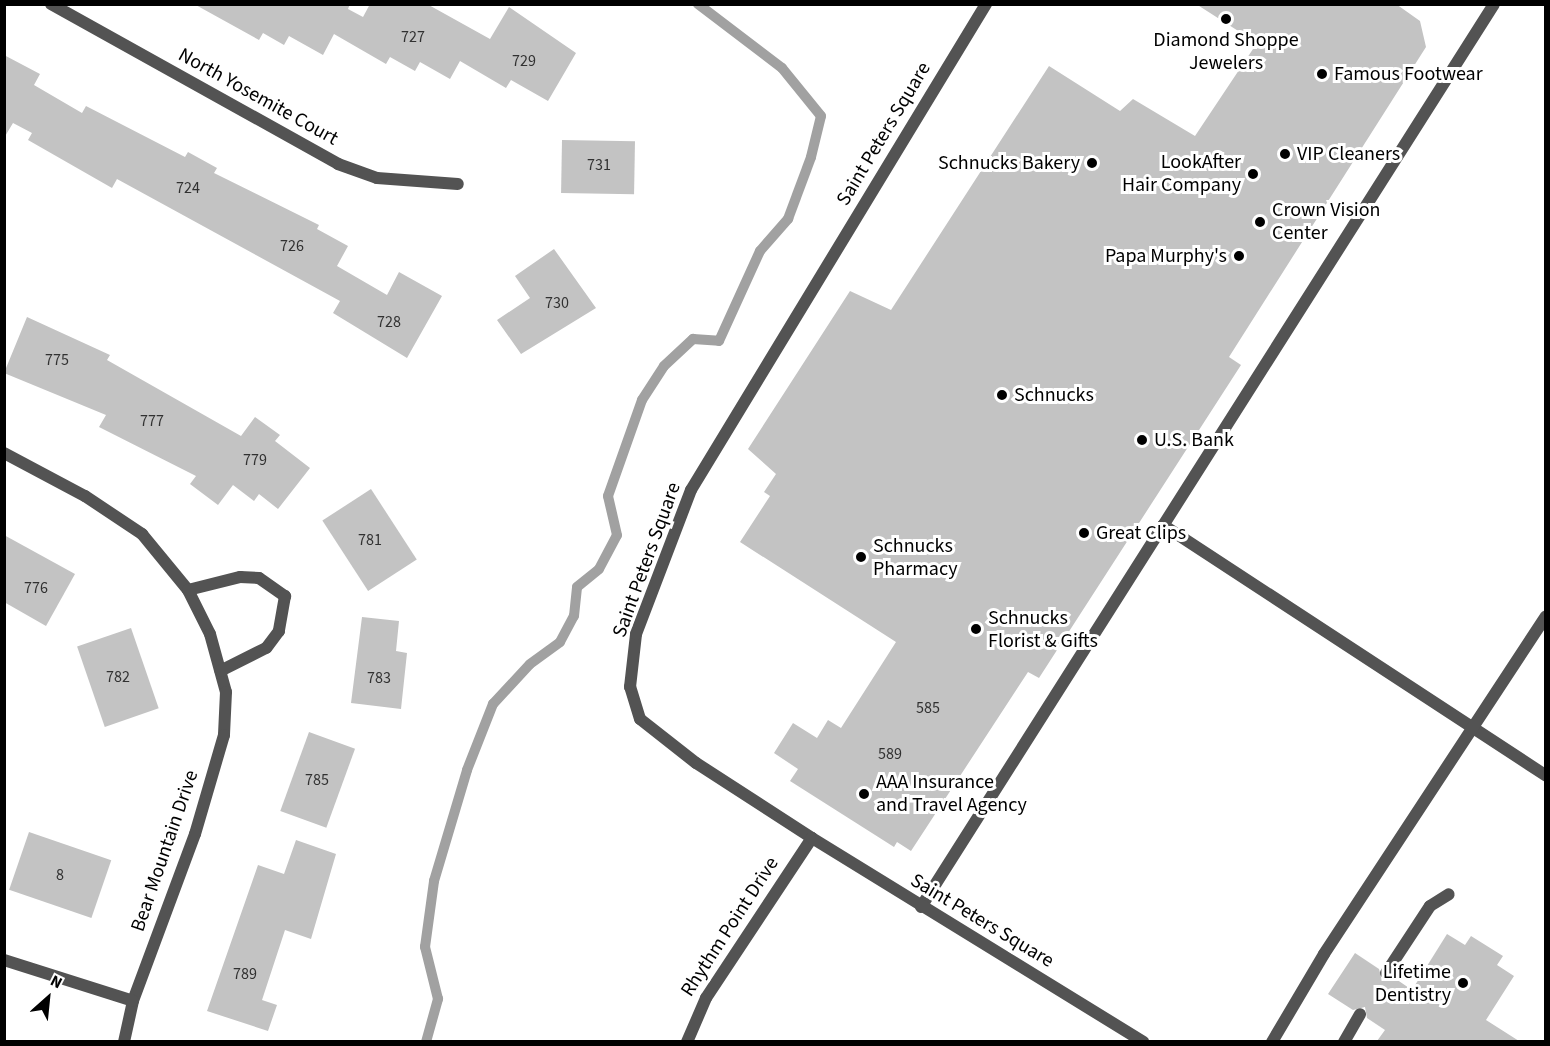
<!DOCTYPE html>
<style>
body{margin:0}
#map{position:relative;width:1550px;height:1046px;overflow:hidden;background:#fff;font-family:"Source Sans 3",sans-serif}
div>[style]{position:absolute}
.stream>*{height:10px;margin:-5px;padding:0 5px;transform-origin:5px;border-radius:5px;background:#a1a1a1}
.building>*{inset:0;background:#c3c3c3;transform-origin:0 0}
.lane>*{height:12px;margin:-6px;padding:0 6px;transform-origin:6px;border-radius:6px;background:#535353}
.street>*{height:12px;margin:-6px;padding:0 6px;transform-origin:6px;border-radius:6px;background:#535353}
.dots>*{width:16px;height:16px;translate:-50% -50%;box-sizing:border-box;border:3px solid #fff;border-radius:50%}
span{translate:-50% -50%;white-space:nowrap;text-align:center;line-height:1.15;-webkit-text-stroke:6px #fff;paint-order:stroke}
.number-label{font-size:16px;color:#313131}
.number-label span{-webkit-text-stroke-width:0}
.poi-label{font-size:20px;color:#000}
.left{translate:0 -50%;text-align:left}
.right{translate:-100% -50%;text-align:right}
.street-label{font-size:20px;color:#000}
.frame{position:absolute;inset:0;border:6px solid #000;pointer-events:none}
.north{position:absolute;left:18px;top:968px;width:60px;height:60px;-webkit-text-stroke:4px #fff;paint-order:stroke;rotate:27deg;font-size:16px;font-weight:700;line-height:24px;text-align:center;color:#000}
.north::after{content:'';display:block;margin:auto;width:21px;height:27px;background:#000;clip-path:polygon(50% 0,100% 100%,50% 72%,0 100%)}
</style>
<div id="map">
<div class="stream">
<div style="left:426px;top:1042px;width:45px;rotate:-74.4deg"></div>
<div style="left:438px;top:999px;width:54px;rotate:-104deg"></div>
<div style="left:425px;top:947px;width:67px;rotate:-82.2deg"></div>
<div style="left:434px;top:881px;width:116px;rotate:-73.4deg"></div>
<div style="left:467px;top:770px;width:71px;rotate:-68.5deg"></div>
<div style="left:493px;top:704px;width:54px;rotate:-47.2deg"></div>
<div style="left:530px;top:664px;width:37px;rotate:-36deg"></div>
<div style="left:560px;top:642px;width:30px;rotate:-62deg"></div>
<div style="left:574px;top:616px;width:29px;rotate:-84deg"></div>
<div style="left:577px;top:587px;width:28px;rotate:-39deg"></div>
<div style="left:599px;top:569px;width:38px;rotate:-62deg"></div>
<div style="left:617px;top:535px;width:40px;rotate:-103deg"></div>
<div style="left:608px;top:496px;width:102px;rotate:-70.5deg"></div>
<div style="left:642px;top:400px;width:40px;rotate:-57.1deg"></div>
<div style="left:664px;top:366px;width:40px;rotate:-43deg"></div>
<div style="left:693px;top:339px;width:26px;rotate:4deg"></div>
<div style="left:719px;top:341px;width:99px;rotate:-65.5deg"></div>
<div style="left:760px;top:251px;width:43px;rotate:-48.8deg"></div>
<div style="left:788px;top:219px;width:66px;rotate:-69.6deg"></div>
<div style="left:811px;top:157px;width:42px;rotate:-76.3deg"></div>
<div style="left:821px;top:116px;width:62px;rotate:-129.1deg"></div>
<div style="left:782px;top:68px;width:106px;rotate:-142.7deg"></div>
</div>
<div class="building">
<div style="clip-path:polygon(194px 4px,350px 4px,348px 9px,363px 17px,370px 4px,427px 4px,490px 39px,509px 7px,576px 53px,548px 101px,511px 80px,506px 88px,460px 61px,450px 79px,420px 62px,415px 71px,390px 57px,386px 64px,334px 34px,323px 55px,289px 36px,284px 45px,263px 33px,259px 40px)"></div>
<div style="clip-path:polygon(1196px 4px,1396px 4px,1420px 21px,1426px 47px,1229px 357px,1241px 365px,1039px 678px,1028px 672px,911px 851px,897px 842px,894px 847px,790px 781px,798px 769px,774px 753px,793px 723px,817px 738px,828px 720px,841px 728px,896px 642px,740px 542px,770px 496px,764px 492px,776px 474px,748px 449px,850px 291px,891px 310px,1049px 66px,1120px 111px,1133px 99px,1195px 136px,1257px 43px)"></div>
<div style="clip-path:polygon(4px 55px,40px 74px,34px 85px,82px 113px,86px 106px,185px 157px,188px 152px,217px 168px,214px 173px,319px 225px,317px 229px,348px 246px,337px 266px,387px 295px,399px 272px,442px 296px,407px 358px,333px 313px,340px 301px,117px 179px,112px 188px,28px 140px,32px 133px,13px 123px,4px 138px)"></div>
<div style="left:562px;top:140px;width:73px;height:53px;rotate:1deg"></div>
<div style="clip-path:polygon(554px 249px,596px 308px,521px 354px,497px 320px,530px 298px,515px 276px)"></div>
<div style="clip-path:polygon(27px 317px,110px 355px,107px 360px,241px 436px,255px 417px,280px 435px,275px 441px,310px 468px,278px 509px,259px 494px,254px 501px,233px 485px,218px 505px,190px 484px,196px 476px,99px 427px,106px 415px,4px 373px)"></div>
<div style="left:371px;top:489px;width:84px;height:58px;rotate:57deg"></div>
<div style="clip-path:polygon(4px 535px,75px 574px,46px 626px,4px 602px)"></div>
<div style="clip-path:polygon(362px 617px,399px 621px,396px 651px,407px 653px,401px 709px,351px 703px)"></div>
<div style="left:131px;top:628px;width:85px;height:57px;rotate:71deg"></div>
<div style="left:309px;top:732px;width:49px;height:84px;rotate:20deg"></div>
<div style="left:29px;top:832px;width:87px;height:61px;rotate:19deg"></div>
<div style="clip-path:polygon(296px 840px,336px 854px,311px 939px,285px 930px,262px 1000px,277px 1005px,268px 1031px,207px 1011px,258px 865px,284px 874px)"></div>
<div style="clip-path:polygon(1447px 934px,1465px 945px,1471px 936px,1503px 956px,1497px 965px,1514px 976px,1486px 1020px,1519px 1041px,1377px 1041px,1385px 1030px,1367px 1018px,1365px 1007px,1353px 1010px,1328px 994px,1355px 953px,1379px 969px,1382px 980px,1393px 977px,1412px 990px)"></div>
</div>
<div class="lane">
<div style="left:1163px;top:525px;width:458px;rotate:33.2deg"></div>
<div style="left:812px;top:838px;width:138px;rotate:-147.1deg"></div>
<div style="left:696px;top:763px;width:71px;rotate:-141.8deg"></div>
<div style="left:640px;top:719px;width:34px;rotate:-107deg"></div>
<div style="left:630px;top:687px;width:53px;rotate:-83.5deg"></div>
<div style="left:636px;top:634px;width:154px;rotate:-69.1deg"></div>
<div style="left:691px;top:490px;width:569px;rotate:-58.74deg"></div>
<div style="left:921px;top:907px;width:1069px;rotate:-57.6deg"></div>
<div style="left:1386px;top:973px;width:80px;rotate:-56.7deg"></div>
<div style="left:1430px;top:906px;width:22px;rotate:-32deg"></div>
<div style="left:1272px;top:1042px;width:102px;rotate:-59.4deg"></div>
<div style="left:1324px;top:954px;width:404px;rotate:-56.7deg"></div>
<div style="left:1344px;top:1042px;width:32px;rotate:-60deg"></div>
</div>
<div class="street">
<div style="left:51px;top:4px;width:329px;rotate:29.1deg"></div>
<div style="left:338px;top:164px;width:41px;rotate:19.7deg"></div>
<div style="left:377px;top:178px;width:81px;rotate:4.2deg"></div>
<div style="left:4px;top:453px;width:92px;rotate:28deg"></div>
<div style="left:85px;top:496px;width:69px;rotate:33.7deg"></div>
<div style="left:142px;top:534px;width:72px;rotate:50.6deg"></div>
<div style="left:188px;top:590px;width:49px;rotate:63.4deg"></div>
<div style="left:210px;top:634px;width:60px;rotate:74.6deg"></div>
<div style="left:226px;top:692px;width:43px;rotate:92.7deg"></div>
<div style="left:224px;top:735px;width:103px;rotate:106.3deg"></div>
<div style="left:195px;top:834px;width:178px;rotate:110.4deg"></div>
<div style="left:133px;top:1001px;width:42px;rotate:102.4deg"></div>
<div style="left:188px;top:590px;width:54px;rotate:-14deg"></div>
<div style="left:240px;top:577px;width:19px;rotate:3deg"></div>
<div style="left:259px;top:578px;width:32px;rotate:35deg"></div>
<div style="left:285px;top:596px;width:36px;rotate:100deg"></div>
<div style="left:279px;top:631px;width:21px;rotate:127deg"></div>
<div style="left:266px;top:648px;width:51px;rotate:153.4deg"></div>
<div style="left:4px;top:960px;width:135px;rotate:17.6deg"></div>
<div style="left:687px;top:1042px;width:48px;rotate:-66.6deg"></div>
<div style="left:706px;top:998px;width:192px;rotate:-56.5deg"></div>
<div style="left:812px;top:838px;width:389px;rotate:31.6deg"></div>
</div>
<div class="dots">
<div style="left:1226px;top:19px;background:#000"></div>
<div style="left:1322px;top:74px;background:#000"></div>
<div style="left:1285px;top:154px;background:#000"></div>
<div style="left:1092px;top:163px;background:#000"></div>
<div style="left:1253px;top:174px;background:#000"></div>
<div style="left:1260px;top:222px;background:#000"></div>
<div style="left:1239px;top:256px;background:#000"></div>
<div style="left:1002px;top:395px;background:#000"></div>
<div style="left:1142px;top:440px;background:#000"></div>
<div style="left:1084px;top:533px;background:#000"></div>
<div style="left:861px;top:557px;background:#000"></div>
<div style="left:976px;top:629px;background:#000"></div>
<div style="left:864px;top:794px;background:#000"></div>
<div style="left:1463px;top:983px;background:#000"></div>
</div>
<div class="number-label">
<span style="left:413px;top:37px">727</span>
<span style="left:524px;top:61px">729</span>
<span style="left:599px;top:165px">731</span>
<span style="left:188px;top:188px">724</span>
<span style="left:292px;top:246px">726</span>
<span style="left:557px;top:303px">730</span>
<span style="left:389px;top:322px">728</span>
<span style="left:57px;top:360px">775</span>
<span style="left:152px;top:421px">777</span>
<span style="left:255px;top:460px">779</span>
<span style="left:370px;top:540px">781</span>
<span style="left:36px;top:588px">776</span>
<span style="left:118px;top:677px">782</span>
<span style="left:379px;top:678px">783</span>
<span style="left:928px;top:708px">585</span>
<span style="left:890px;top:754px">589</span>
<span style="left:317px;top:780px">785</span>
<span style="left:60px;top:875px">8</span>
<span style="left:245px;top:974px">789</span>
</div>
<div class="poi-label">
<span style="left:1226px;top:52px">Diamond Shoppe<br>Jewelers</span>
<span class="left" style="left:1334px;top:74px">Famous Footwear</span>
<span class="left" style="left:1297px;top:154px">VIP Cleaners</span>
<span class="right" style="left:1241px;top:174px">LookAfter<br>Hair Company</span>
<span class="right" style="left:1080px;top:163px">Schnucks Bakery</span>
<span class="left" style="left:1272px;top:222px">Crown Vision<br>Center</span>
<span class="right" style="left:1227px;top:256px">Papa Murphy's</span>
<span class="left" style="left:1014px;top:395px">Schnucks</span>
<span class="left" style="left:1154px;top:440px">U.S. Bank</span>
<span class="left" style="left:1096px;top:533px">Great Clips</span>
<span class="left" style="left:873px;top:558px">Schnucks<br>Pharmacy</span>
<span class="left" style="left:988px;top:630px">Schnucks<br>Florist &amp; Gifts</span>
<span class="left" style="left:876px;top:794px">AAA Insurance<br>and Travel Agency</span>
<span class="right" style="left:1451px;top:984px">Lifetime<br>Dentistry</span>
</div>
<div class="street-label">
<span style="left:258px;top:97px;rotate:29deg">North Yosemite Court</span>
<span style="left:884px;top:134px;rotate:-59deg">Saint Peters Square</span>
<span style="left:647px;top:560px;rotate:-70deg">Saint Peters Square</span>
<span style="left:165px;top:851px;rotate:-71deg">Bear Mountain Drive</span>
<span style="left:982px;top:921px;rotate:31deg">Saint Peters Square</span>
<span style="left:730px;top:927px;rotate:-57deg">Rhythm Point Drive</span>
</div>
<div class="frame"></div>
<div class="north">N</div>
</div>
